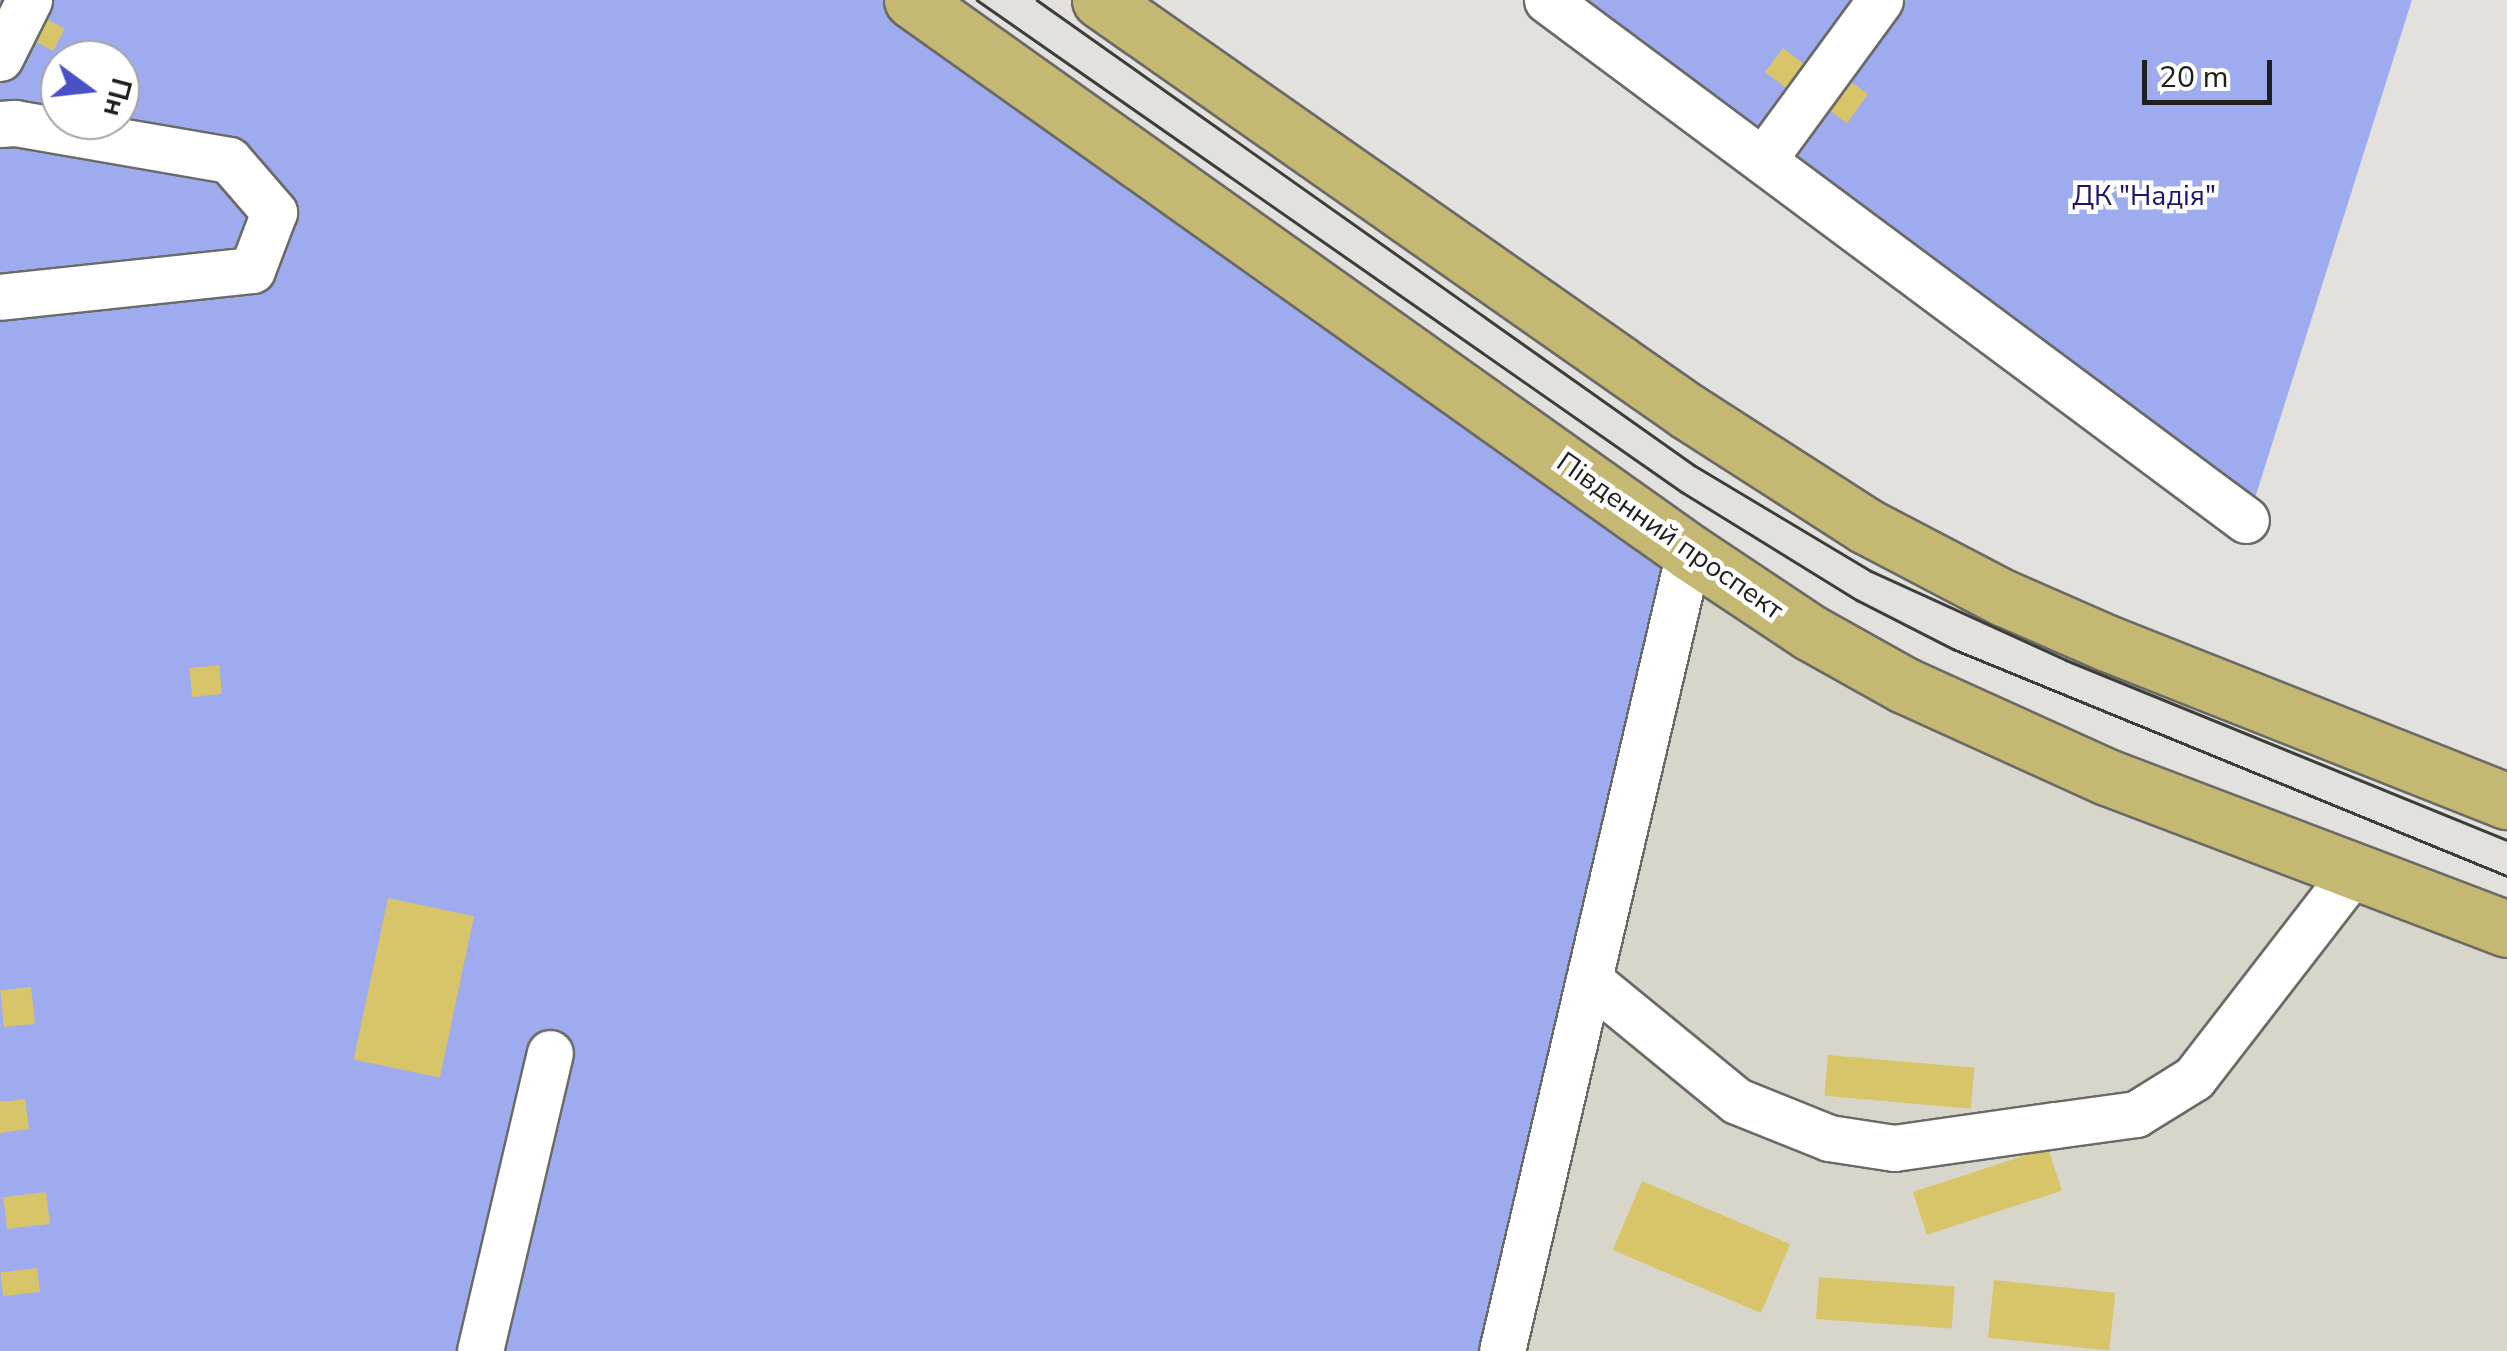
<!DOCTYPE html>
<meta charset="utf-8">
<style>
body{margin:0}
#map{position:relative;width:2507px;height:1351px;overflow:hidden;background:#e2e1dd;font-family:"Nunito Sans",sans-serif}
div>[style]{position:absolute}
.built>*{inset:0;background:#d8d6cb}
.green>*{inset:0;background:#9eacef}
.building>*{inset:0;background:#d8c569;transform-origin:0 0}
.roads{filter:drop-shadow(2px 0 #6a6a66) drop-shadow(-2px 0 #6a6a66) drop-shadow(0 2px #6a6a66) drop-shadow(0 -2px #6a6a66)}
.minor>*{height:45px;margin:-22.5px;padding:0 22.5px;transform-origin:22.5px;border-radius:22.5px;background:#fff}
.major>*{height:55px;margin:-27.5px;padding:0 27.5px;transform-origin:27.5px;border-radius:27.5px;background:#c5b873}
.tram>*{height:2.5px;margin:-1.25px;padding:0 1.25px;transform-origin:1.25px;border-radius:1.25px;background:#3d3d3a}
span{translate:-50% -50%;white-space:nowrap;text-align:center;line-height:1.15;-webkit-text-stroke:9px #fff;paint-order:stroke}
.park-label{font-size:28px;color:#1c146e}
.street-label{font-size:28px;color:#1f1f1d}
.north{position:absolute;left:40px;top:40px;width:100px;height:100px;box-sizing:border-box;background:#fff;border:2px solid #a5a5a5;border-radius:50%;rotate:105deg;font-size:28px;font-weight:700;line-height:40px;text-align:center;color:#1f1f1d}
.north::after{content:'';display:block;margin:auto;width:35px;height:45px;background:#4a51c6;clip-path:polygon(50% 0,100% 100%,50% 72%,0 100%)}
.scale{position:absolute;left:2142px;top:60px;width:130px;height:45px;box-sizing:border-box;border:5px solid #1f1f1d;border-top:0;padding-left:12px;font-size:30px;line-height:35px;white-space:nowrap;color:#1f1f1d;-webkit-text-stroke:8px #fff;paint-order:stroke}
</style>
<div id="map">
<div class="built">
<div style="clip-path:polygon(1689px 552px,1811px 633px,2507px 929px,2507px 1351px,1502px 1351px)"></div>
</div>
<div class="green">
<div style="clip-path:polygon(evenodd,0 0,912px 0,1689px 552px,1502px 1351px,0 1351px,0 0,60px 60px,120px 60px,120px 120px,60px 120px,60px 60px)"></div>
<div style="clip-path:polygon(1547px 0,2412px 0,2249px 517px)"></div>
</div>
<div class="building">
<div style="left:38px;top:15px;width:30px;height:25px;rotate:27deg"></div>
<div style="left:1783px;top:48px;width:31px;height:30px;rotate:37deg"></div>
<div style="left:1843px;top:76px;width:31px;height:36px;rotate:36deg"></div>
<div style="left:219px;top:665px;width:29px;height:30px;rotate:84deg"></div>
<div style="left:388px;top:898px;width:88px;height:165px;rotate:12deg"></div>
<div style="left:31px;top:987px;width:37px;height:31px;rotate:84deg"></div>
<div style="left:1828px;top:1055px;width:147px;height:41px;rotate:5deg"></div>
<div style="clip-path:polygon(25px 1099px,29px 1129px,0 1133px,0 1102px)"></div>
<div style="left:2048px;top:1148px;width:45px;height:142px;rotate:72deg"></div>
<div style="left:1642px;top:1181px;width:161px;height:75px;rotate:23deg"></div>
<div style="left:46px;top:1192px;width:32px;height:43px;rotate:83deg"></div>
<div style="left:37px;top:1268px;width:24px;height:37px;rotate:83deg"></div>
<div style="left:1819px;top:1277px;width:136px;height:42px;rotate:4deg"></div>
<div style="left:1994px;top:1280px;width:122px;height:58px;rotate:6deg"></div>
</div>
<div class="roads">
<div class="minor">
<div style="left:1547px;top:0;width:871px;rotate:36.65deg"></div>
<div style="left:0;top:58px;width:65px;rotate:-63.4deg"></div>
<div style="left:0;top:124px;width:15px;rotate:-4deg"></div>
<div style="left:15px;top:123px;width:217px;rotate:9.8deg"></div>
<div style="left:229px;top:160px;width:69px;rotate:49.1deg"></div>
<div style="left:274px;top:212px;width:62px;rotate:110.8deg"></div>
<div style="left:252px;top:270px;width:253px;rotate:173.9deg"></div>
<div style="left:1763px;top:160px;width:198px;rotate:-53.8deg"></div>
<div style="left:1589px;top:980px;width:191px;rotate:39.3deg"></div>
<div style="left:1737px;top:1101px;width:99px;rotate:21.9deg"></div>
<div style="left:1829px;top:1138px;width:66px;rotate:8.7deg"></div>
<div style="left:1894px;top:1148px;width:164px;rotate:-8.1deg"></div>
<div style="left:2056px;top:1125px;width:81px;rotate:-7.8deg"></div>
<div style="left:2136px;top:1114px;width:68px;rotate:-31.8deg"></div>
<div style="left:2194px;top:1078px;width:262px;rotate:-52.3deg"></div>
<div style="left:480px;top:1351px;width:306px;rotate:-76.8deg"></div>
<div style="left:1502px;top:1351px;width:821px;rotate:-76.83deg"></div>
</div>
<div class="major">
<div style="left:912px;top:0;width:953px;rotate:35.39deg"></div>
<div style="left:1689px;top:552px;width:146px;rotate:33.6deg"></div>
<div style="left:1811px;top:633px;width:107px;rotate:29.2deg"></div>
<div style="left:1904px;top:685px;width:223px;rotate:24.4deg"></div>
<div style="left:2107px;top:777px;width:428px;rotate:20.8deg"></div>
<div style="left:1100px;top:0;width:717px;rotate:35deg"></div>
<div style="left:1687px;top:411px;width:213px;rotate:32.7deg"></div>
<div style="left:1866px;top:526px;width:156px;rotate:27.6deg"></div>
<div style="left:2004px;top:598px;width:112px;rotate:23.6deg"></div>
<div style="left:2107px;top:643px;width:430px;rotate:21.6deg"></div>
</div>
</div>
<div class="tram">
<div style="left:977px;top:0;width:860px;rotate:34.91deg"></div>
<div style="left:1682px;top:492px;width:206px;rotate:31.7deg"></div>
<div style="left:1857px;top:600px;width:108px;rotate:27deg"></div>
<div style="left:1953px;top:649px;width:599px;rotate:22.28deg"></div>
<div style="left:1037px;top:0;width:805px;rotate:35.29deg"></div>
<div style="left:1694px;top:465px;width:206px;rotate:30.9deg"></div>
<div style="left:1871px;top:571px;width:214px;rotate:24.5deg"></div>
<div style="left:2066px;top:660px;width:476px;rotate:22.2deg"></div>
</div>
<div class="park-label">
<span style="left:2144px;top:196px">ДК "Надія"</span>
</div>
<div class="street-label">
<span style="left:1670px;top:536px;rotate:35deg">Південний проспект</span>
</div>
<div class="north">Пн</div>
<div class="scale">20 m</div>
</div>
